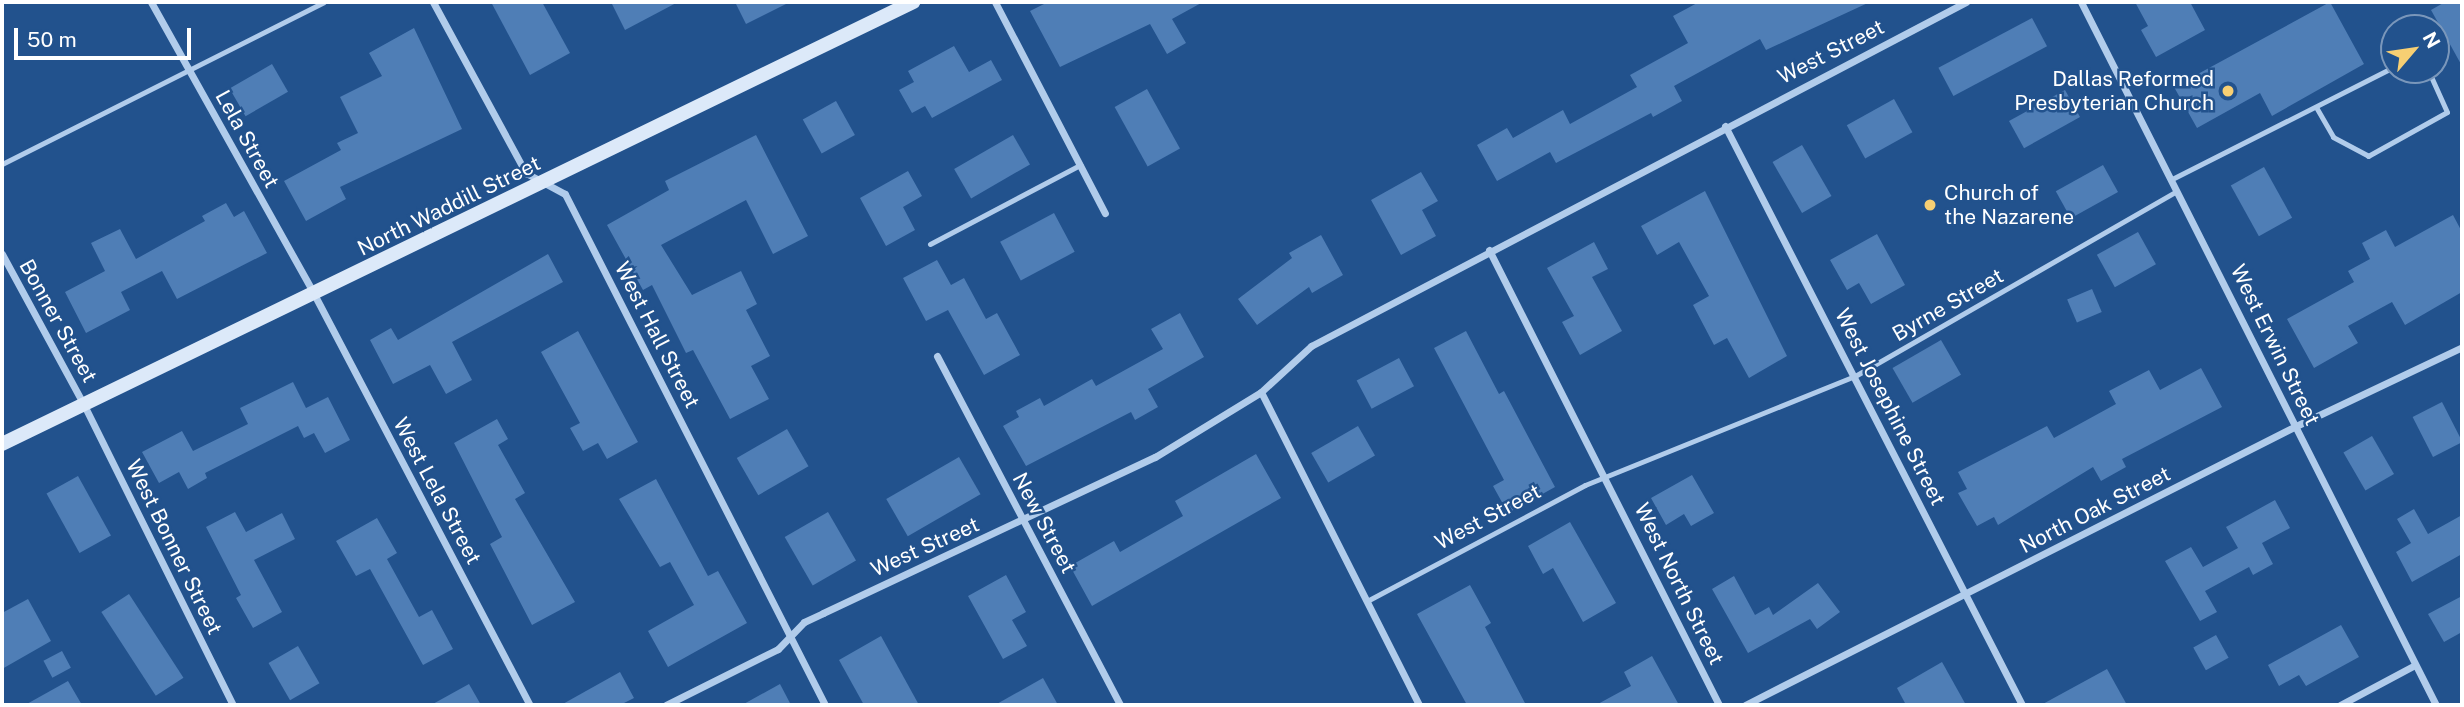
<!DOCTYPE html>
<style>
body{margin:0}
#map{position:relative;width:2464px;height:707px;overflow:hidden;background:#22528d;font-family:"Public Sans",sans-serif}
div>[style]{position:absolute}
.building>*{inset:0;background:#4f7eb6;transform-origin:0 0}
.lane>*{height:5px;margin:-2.5px;padding:0 2.5px;transform-origin:2.5px;border-radius:2.5px;background:#b1cceb}
.street>*{height:7px;margin:-3.5px;padding:0 3.5px;transform-origin:3.5px;border-radius:3.5px;background:#b1cceb}
.secondary>*{height:14px;margin:-7px;padding:0 7px;transform-origin:7px;border-radius:7px;background:#dce9f9}
.dots>*{width:19px;height:19px;translate:-50% -50%;box-sizing:border-box;border:4px solid #22528d;border-radius:50%}
span{translate:-50% -50%;white-space:nowrap;text-align:center;line-height:1.15;-webkit-text-stroke:5px #22528d;paint-order:stroke}
.street-label{font-size:21px;color:#fff}
.poi-label{font-size:21px;color:#fff}
.right{translate:-100% -50%;text-align:right}
.left{translate:0 -50%;text-align:left}
.frame{position:absolute;inset:0;border:4px solid #fff;pointer-events:none}
.north{position:absolute;left:2380px;top:14px;width:70px;height:70px;box-sizing:border-box;background:#22528d;border:2px solid #7a97bb;border-radius:50%;rotate:61deg;font-size:19px;font-weight:700;line-height:28px;text-align:center;color:#fff}
.north::after{content:'';display:block;margin:auto;width:24px;height:32px;background:#f7cf73;clip-path:polygon(50% 0,100% 100%,50% 72%,0 100%)}
.scale{position:absolute;left:14px;top:28px;width:177px;height:32px;box-sizing:border-box;border:4px solid #fff;border-top:0;padding-left:9px;font-size:21px;line-height:24px;white-space:nowrap;color:#fff;-webkit-text-stroke:5px #22528d;paint-order:stroke}
</style>
<div id="map">
<div class="building">
<div style="clip-path:polygon(491px 2px,542px 2px,570px 53px,530px 75px)"></div>
<div style="clip-path:polygon(611px 2px,678px 2px,625px 30px)"></div>
<div style="clip-path:polygon(735px 2px,790px 2px,746px 24px)"></div>
<div style="clip-path:polygon(1048px 2px,1203px 2px,1172px 19px,1186px 43px,1167px 54px,1150px 24px,1060px 67px,1030px 11px)"></div>
<div style="clip-path:polygon(1699px 2px,1870px 2px,1766px 50px,1760px 39px,1674px 86px,1682px 101px,1653px 117px,1651px 113px,1556px 163px,1550px 152px,1497px 181px,1477px 145px,1507px 128px,1513px 138px,1563px 110px,1570px 124px,1637px 87px,1630px 75px,1688px 43px,1673px 16px)"></div>
<div style="clip-path:polygon(2135px 2px,2190px 2px,2205px 30px,2156px 57px,2141px 30px,2148px 26px)"></div>
<div style="clip-path:polygon(2330px 2px,2364px 64px,2272px 116px,2260px 93px,2197px 128px,2174px 87px)"></div>
<div style="clip-path:polygon(2445px 2px,2462px 2px,2462px 66px,2431px 10px)"></div>
<div style="left:2032px;top:18px;width:32px;height:106px;rotate:62deg"></div>
<div style="clip-path:polygon(414px 28px,462px 129px,340px 187px,346px 199px,306px 221px,284px 181px,341px 150px,337px 143px,358px 133px,340px 97px,382px 76px,369px 53px)"></div>
<div style="clip-path:polygon(954px 46px,969px 72px,991px 60px,1002px 80px,932px 118px,925px 106px,912px 113px,899px 90px,914px 82px,908px 71px)"></div>
<div style="left:272px;top:64px;width:32px;height:49px;rotate:60deg"></div>
<div style="left:1147px;top:89px;width:68px;height:37px;rotate:61deg"></div>
<div style="left:2065px;top:90px;width:31px;height:64px;rotate:61deg"></div>
<div style="left:1894px;top:99px;width:38px;height:54px;rotate:61deg"></div>
<div style="left:836px;top:101px;width:39px;height:38px;rotate:61deg"></div>
<div style="clip-path:polygon(756px 135px,808px 236px,773px 254px,746px 200px,661px 245px,692px 295px,741px 271px,757px 304px,746px 310px,770px 356px,751px 366px,769px 399px,730px 419px,693px 350px,686px 353px,652px 285px,643px 290px,607px 225px,669px 190px,665px 181px)"></div>
<div style="left:1013px;top:135px;width:34px;height:68px;rotate:60deg"></div>
<div style="left:1802px;top:145px;width:59px;height:34px;rotate:60deg"></div>
<div style="left:2103px;top:165px;width:31px;height:54px;rotate:61deg"></div>
<div style="left:2264px;top:167px;width:58px;height:38px;rotate:61deg"></div>
<div style="clip-path:polygon(908px 171px,922px 196px,903px 207px,915px 230px,886px 246px,860px 198px)"></div>
<div style="clip-path:polygon(1421px 172px,1438px 201px,1422px 210px,1436px 236px,1401px 255px,1371px 200px)"></div>
<div style="clip-path:polygon(1705px 191px,1787px 356px,1749px 378px,1727px 338px,1714px 345px,1693px 305px,1709px 296px,1679px 242px,1657px 255px,1641px 226px)"></div>
<div style="clip-path:polygon(226px 203px,234px 217px,244px 211px,267px 253px,177px 299px,162px 271px,121px 292px,130px 310px,86px 333px,65px 292px,105px 271px,91px 243px,120px 229px,136px 259px,205px 221px,202px 216px)"></div>
<div style="left:1054px;top:213px;width:44px;height:61px;rotate:62deg"></div>
<div style="clip-path:polygon(2453px 215px,2462px 232px,2462px 292px,2405px 325px,2392px 302px,2348px 326px,2358px 343px,2314px 368px,2287px 319px,2354px 282px,2348px 271px,2370px 259px,2362px 243px,2386px 230px,2395px 247px)"></div>
<div style="left:2138px;top:232px;width:37px;height:47px;rotate:61deg"></div>
<div style="clip-path:polygon(1877px 234px,1905px 285px,1871px 304px,1859px 283px,1847px 290px,1830px 260px)"></div>
<div style="clip-path:polygon(1321px 235px,1343px 275px,1312px 293px,1309px 287px,1257px 325px,1238px 299px,1292px 258px,1289px 253px)"></div>
<div style="clip-path:polygon(1594px 242px,1608px 269px,1592px 277px,1622px 331px,1580px 355px,1562px 322px,1574px 316px,1547px 268px)"></div>
<div style="clip-path:polygon(548px 254px,563px 282px,452px 342px,472px 380px,446px 394px,430px 365px,393px 384px,370px 340px,391px 328px,398px 340px)"></div>
<div style="clip-path:polygon(937px 260px,951px 285px,964px 278px,986px 319px,997px 313px,1020px 355px,984px 375px,948px 310px,926px 321px,903px 278px)"></div>
<div style="left:2092px;top:289px;width:25px;height:27px;rotate:67deg"></div>
<div style="clip-path:polygon(1180px 313px,1204px 357px,1148px 389px,1158px 407px,1135px 420px,1131px 412px,1026px 466px,1003px 426px,1019px 417px,1016px 411px,1040px 398px,1044px 406px,1092px 379px,1096px 386px,1163px 349px,1151px 329px)"></div>
<div style="clip-path:polygon(578px 331px,638px 442px,607px 459px,598px 443px,583px 451px,570px 428px,580px 423px,541px 352px)"></div>
<div style="clip-path:polygon(1466px 331px,1499px 394px,1504px 391px,1555px 487px,1508px 513px,1493px 486px,1504px 480px,1434px 348px)"></div>
<div style="left:1941px;top:340px;width:40px;height:56px;rotate:60deg"></div>
<div style="left:1399px;top:358px;width:32px;height:48px;rotate:62deg"></div>
<div style="clip-path:polygon(2201px 368px,2222px 407px,2122px 459px,2126px 467px,2101px 481px,2093px 467px,1998px 525px,1994px 517px,1977px 526px,1958px 493px,1967px 489px,1958px 472px,2047px 426px,2054px 438px,2116px 404px,2109px 391px,2149px 370px,2160px 390px)"></div>
<div style="clip-path:polygon(293px 382px,306px 408px,328px 397px,350px 440px,325px 453px,314px 433px,304px 438px,298px 426px,205px 473px,207px 478px,188px 489px,179px 472px,159px 483px,142px 452px,182px 431px,193px 451px,248px 424px,240px 408px)"></div>
<div style="left:2442px;top:402px;width:45px;height:33px;rotate:63deg"></div>
<div style="clip-path:polygon(497px 419px,508px 439px,498px 445px,525px 493px,515px 499px,575px 602px,532px 625px,490px 544px,502px 537px,454px 443px)"></div>
<div style="left:1358px;top:426px;width:34px;height:54px;rotate:60deg"></div>
<div style="left:787px;top:429px;width:43px;height:58px;rotate:60deg"></div>
<div style="left:2372px;top:436px;width:44px;height:33px;rotate:60deg"></div>
<div style="clip-path:polygon(1256px 454px,1281px 498px,1092px 606px,1070px 566px,1114px 541px,1120px 552px,1183px 516px,1175px 501px)"></div>
<div style="left:959px;top:457px;width:43px;height:84px;rotate:60deg"></div>
<div style="clip-path:polygon(1692px 475px,1714px 513px,1691px 526px,1684px 514px,1666px 525px,1651px 498px)"></div>
<div style="left:78px;top:476px;width:68px;height:36px;rotate:61deg"></div>
<div style="clip-path:polygon(656px 479px,708px 576px,718px 571px,747px 623px,668px 667px,648px 631px,694px 605px,670px 562px,660px 567px,619px 499px)"></div>
<div style="clip-path:polygon(2275px 500px,2290px 528px,2262px 543px,2273px 564px,2253px 575px,2249px 567px,2205px 591px,2217px 612px,2200px 621px,2165px 561px,2191px 547px,2203px 567px,2238px 548px,2226px 527px)"></div>
<div style="clip-path:polygon(2414px 509px,2428px 534px,2462px 515px,2462px 554px,2412px 582px,2396px 552px,2411px 543px,2397px 519px)"></div>
<div style="clip-path:polygon(235px 512px,246px 532px,282px 513px,295px 539px,254px 560px,282px 612px,253px 628px,236px 598px,241px 595px,206px 527px)"></div>
<div style="left:828px;top:512px;width:56px;height:50px;rotate:60deg"></div>
<div style="clip-path:polygon(377px 518px,397px 553px,387px 559px,419px 617px,432px 610px,453px 649px,423px 665px,370px 569px,356px 576px,336px 541px)"></div>
<div style="clip-path:polygon(1570px 522px,1616px 603px,1583px 622px,1553px 568px,1543px 574px,1528px 546px)"></div>
<div style="clip-path:polygon(1006px 575px,1026px 612px,1012px 620px,1027px 646px,1003px 659px,968px 596px)"></div>
<div style="clip-path:polygon(1734px 576px,1755px 615px,1769px 607px,1773px 615px,1818px 583px,1840px 612px,1817px 629px,1810px 619px,1748px 653px,1712px 589px)"></div>
<div style="clip-path:polygon(1470px 585px,1491px 623px,1485px 627px,1526px 705px,1467px 705px,1417px 614px)"></div>
<div style="left:129px;top:594px;width:100px;height:33px;rotate:57deg"></div>
<div style="clip-path:polygon(2462px 596px,2462px 632px,2444px 642px,2428px 614px)"></div>
<div style="clip-path:polygon(28px 599px,51px 641px,2px 669px,2px 613px)"></div>
<div style="clip-path:polygon(2341px 625px,2359px 657px,2306px 686px,2299px 675px,2279px 686px,2268px 665px)"></div>
<div style="left:2216px;top:635px;width:26px;height:26px;rotate:61deg"></div>
<div style="clip-path:polygon(881px 636px,919px 705px,864px 705px,839px 660px)"></div>
<div style="left:298px;top:646px;width:43px;height:34px;rotate:60deg"></div>
<div style="left:62px;top:651px;width:19px;height:21px;rotate:62deg"></div>
<div style="clip-path:polygon(1652px 656px,1679px 705px,1596px 705px,1631px 686px,1624px 672px)"></div>
<div style="clip-path:polygon(1942px 662px,1966px 705px,1906px 705px,1897px 688px)"></div>
<div style="clip-path:polygon(2107px 669px,2127px 705px,2041px 705px)"></div>
<div style="clip-path:polygon(620px 672px,634px 698px,620px 705px,561px 705px)"></div>
<div style="clip-path:polygon(1043px 678px,1058px 705px,995px 705px)"></div>
<div style="clip-path:polygon(68px 681px,82px 705px,25px 705px)"></div>
<div style="clip-path:polygon(469px 684px,481px 705px,431px 705px)"></div>
<div style="clip-path:polygon(780px 684px,791px 705px,742px 705px)"></div>
</div>
<div class="lane">
<div style="left:2316px;top:107px;width:34px;rotate:60deg"></div>
<div style="left:2333px;top:137px;width:40px;rotate:28deg"></div>
<div style="left:2368px;top:156px;width:90px;rotate:-29.1deg"></div>
<div style="left:2447px;top:112px;width:46px;rotate:-114.3deg"></div>
<div style="left:2px;top:164px;width:360px;rotate:-26.7deg"></div>
<div style="left:2174px;top:178px;width:246px;rotate:-26.8deg"></div>
<div style="left:930px;top:244px;width:170px;rotate:-27.8deg"></div>
<div style="left:1367px;top:601px;width:247px;rotate:-28deg"></div>
<div style="left:1585px;top:485px;width:291px;rotate:-22deg"></div>
<div style="left:1855px;top:376px;width:371px;rotate:-29.9deg"></div>
</div>
<div class="street">
<div style="left:151px;top:2px;width:334px;rotate:60.8deg"></div>
<div style="left:314px;top:294px;width:464px;rotate:62.3deg"></div>
<div style="left:433px;top:2px;width:195px;rotate:61.5deg"></div>
<div style="left:526px;top:173px;width:44px;rotate:28.3deg"></div>
<div style="left:565px;top:194px;width:573px;rotate:63.03deg"></div>
<div style="left:995px;top:2px;width:238px;rotate:62.5deg"></div>
<div style="left:2081px;top:2px;width:788px;rotate:63.21deg"></div>
<div style="left:1725px;top:126px;width:651px;rotate:62.84deg"></div>
<div style="left:1489px;top:250px;width:510px;rotate:63.18deg"></div>
<div style="left:2px;top:254px;width:172px;rotate:61.5deg"></div>
<div style="left:84px;top:405px;width:335px;rotate:63.6deg"></div>
<div style="left:937px;top:356px;width:394px;rotate:62.3deg"></div>
<div style="left:1261px;top:392px;width:351px;rotate:63.2deg"></div>
<div style="left:666px;top:705px;width:125px;rotate:-26.6deg"></div>
<div style="left:778px;top:649px;width:37px;rotate:-46deg"></div>
<div style="left:804px;top:622px;width:21px;rotate:-25deg"></div>
<div style="left:823px;top:613px;width:367px;rotate:-25.2deg"></div>
<div style="left:1155px;top:457px;width:124px;rotate:-31.5deg"></div>
<div style="left:1261px;top:392px;width:68px;rotate:-42.6deg"></div>
<div style="left:1311px;top:346px;width:740px;rotate:-27.71deg"></div>
<div style="left:1745px;top:705px;width:618px;rotate:-26.86deg"></div>
<div style="left:2296px;top:426px;width:184px;rotate:-25.4deg"></div>
<div style="left:2340px;top:705px;width:85px;rotate:-28.1deg"></div>
</div>
<div class="secondary">
<div style="left:2px;top:444px;width:1013px;rotate:-25.88deg"></div>
</div>
<div class="dots">
<div style="left:2228px;top:91px;background:#f7cf73"></div>
<div style="left:1930px;top:205px;background:#f7cf73"></div>
</div>
<div class="street-label">
<span style="left:1831px;top:52px;rotate:-27deg">West Street</span>
<span style="left:247px;top:139px;rotate:61deg">Lela Street</span>
<span style="left:449px;top:206px;rotate:-26deg">North Waddill Street</span>
<span style="left:1948px;top:305px;rotate:-30deg">Byrne Street</span>
<span style="left:58px;top:321px;rotate:61deg">Bonner Street</span>
<span style="left:657px;top:335px;rotate:63deg">West Hall Street</span>
<span style="left:2275px;top:345px;rotate:64deg">West Erwin Street</span>
<span style="left:1890px;top:407px;rotate:63deg">West Josephine Street</span>
<span style="left:437px;top:491px;rotate:62deg">West Lela Street</span>
<span style="left:2095px;top:510px;rotate:-27deg">North Oak Street</span>
<span style="left:1488px;top:517px;rotate:-28deg">West Street</span>
<span style="left:1044px;top:523px;rotate:62deg">New Street</span>
<span style="left:174px;top:547px;rotate:64deg">West Bonner Street</span>
<span style="left:925px;top:547px;rotate:-24deg">West Street</span>
<span style="left:1679px;top:584px;rotate:64deg">West North Street</span>
</div>
<div class="poi-label">
<span class="right" style="left:2214px;top:91px">Dallas Reformed<br>Presbyterian Church</span>
<span class="left" style="left:1944px;top:205px">Church of<br>the Nazarene</span>
</div>
<div class="frame"></div>
<div class="north">N</div>
<div class="scale">50 m</div>
</div>
